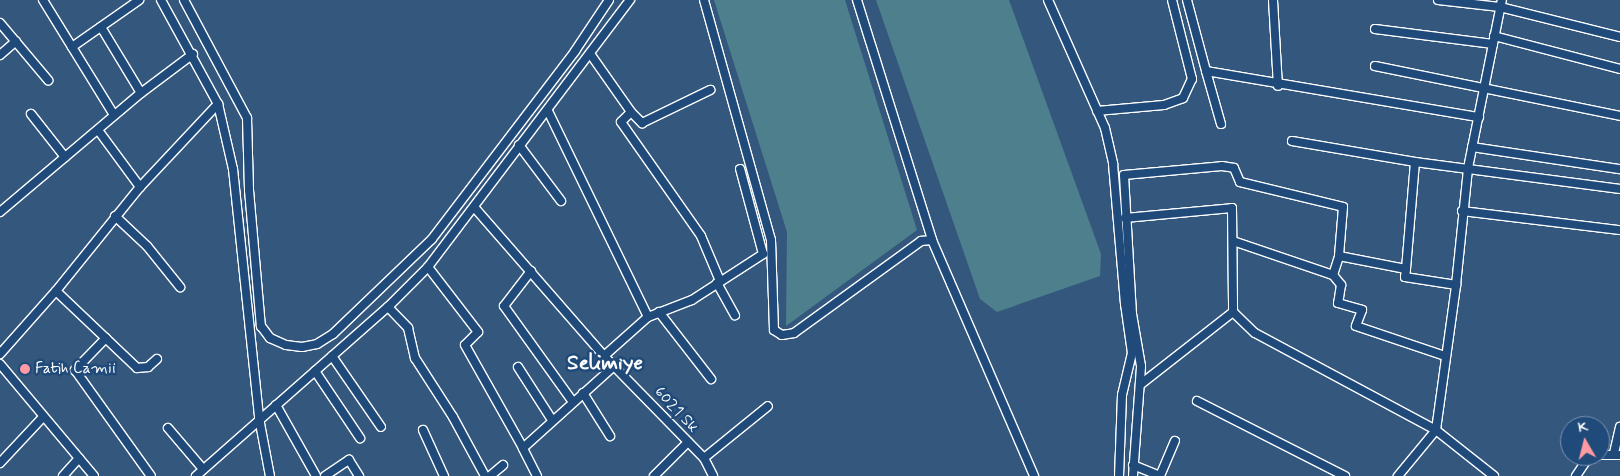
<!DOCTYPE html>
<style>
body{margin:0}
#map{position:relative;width:1620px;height:476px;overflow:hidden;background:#34577d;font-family:Mynerve,sans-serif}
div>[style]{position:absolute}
.green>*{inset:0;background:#4d808c}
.roads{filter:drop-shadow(1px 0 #fff) drop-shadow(-1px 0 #fff) drop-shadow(0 1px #fff) drop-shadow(0 -1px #fff)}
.minor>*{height:8px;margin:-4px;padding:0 4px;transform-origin:4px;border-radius:4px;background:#1f4a7a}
.dots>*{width:14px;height:14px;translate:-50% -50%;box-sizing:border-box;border:2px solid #1f4a7a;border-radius:50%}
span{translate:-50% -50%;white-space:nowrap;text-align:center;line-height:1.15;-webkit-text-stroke:5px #1f4a7a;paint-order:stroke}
.poi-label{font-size:16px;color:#fff}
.left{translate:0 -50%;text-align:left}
.street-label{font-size:16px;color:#fff}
.district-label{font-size:21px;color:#fff;font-weight:700}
.north{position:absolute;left:1560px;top:416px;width:50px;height:50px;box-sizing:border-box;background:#1f4a7a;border:1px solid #7992af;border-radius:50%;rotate:352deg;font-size:14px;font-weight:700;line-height:20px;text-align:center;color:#fff}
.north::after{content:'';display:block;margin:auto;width:18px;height:22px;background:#ff9aa2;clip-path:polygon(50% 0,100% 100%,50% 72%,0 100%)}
</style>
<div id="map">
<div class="green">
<div style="clip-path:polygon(714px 0,845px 0,917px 230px,786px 326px,787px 232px)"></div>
<div style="clip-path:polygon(876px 0,1009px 0,1101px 254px,1100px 276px,997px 312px,980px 299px)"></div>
</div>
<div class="roads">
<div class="minor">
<div style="left:43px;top:0;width:135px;rotate:58.3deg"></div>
<div style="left:161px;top:0;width:119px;rotate:61.3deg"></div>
<div style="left:218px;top:104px;width:67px;rotate:77deg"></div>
<div style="left:233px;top:169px;width:250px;rotate:84deg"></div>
<div style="left:259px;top:418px;width:59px;rotate:79.3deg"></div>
<div style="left:184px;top:0;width:134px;rotate:61.9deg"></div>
<div style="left:247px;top:118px;width:72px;rotate:88.4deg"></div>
<div style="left:249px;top:190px;width:137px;rotate:85deg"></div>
<div style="left:261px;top:326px;width:15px;rotate:53deg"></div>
<div style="left:270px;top:338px;width:17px;rotate:24deg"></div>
<div style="left:286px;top:345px;width:16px;rotate:7deg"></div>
<div style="left:302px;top:347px;width:15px;rotate:-11deg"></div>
<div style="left:317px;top:344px;width:19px;rotate:-32deg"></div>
<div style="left:333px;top:334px;width:137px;rotate:-43.8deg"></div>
<div style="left:432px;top:239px;width:236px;rotate:-52.7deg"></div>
<div style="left:575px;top:51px;width:61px;rotate:-56.3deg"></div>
<div style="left:704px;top:0;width:249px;rotate:74.4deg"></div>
<div style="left:771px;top:240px;width:90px;rotate:88.1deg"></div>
<div style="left:774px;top:330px;width:9px;rotate:32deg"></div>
<div style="left:782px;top:335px;width:12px;rotate:-9deg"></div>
<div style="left:794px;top:333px;width:157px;rotate:-35.9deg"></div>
<div style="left:921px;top:241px;width:11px;rotate:-5deg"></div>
<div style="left:932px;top:240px;width:257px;rotate:66.6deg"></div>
<div style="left:857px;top:0;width:251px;rotate:72.6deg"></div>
<div style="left:1048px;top:0;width:140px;rotate:66deg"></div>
<div style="left:1105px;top:128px;width:37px;rotate:77deg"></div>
<div style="left:1113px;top:164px;width:141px;rotate:85.1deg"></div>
<div style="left:1125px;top:304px;width:49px;rotate:81.9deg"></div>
<div style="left:1132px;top:353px;width:43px;rotate:103.4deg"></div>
<div style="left:1122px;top:395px;width:81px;rotate:92.1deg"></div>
<div style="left:1187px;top:0;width:73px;rotate:75deg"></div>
<div style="left:1273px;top:0;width:86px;rotate:86.7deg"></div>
<div style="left:1438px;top:0;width:62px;rotate:6.4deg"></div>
<div style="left:1500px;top:7px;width:124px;rotate:14deg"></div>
<div style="left:0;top:23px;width:75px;rotate:49.9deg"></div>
<div style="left:101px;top:27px;width:77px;rotate:58.8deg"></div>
<div style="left:1375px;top:29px;width:119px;rotate:7.2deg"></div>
<div style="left:1494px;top:36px;width:130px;rotate:14.7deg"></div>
<div style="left:72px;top:47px;width:82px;rotate:-35deg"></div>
<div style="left:0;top:55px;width:21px;rotate:-41deg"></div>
<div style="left:591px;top:55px;width:70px;rotate:54.9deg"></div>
<div style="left:631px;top:112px;width:14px;rotate:135deg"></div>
<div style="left:621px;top:122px;width:139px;rotate:54.9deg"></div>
<div style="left:701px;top:236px;width:49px;rotate:67.1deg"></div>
<div style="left:1375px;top:66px;width:250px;rotate:11.5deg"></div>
<div style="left:548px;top:111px;width:229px;rotate:64.1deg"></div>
<div style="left:1097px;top:111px;width:67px;rotate:-5.1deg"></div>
<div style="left:1164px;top:105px;width:20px;rotate:-20deg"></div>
<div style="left:1183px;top:98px;width:21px;rotate:-65deg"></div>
<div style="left:1192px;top:79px;width:81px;rotate:-104.2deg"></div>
<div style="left:631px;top:112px;width:16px;rotate:45deg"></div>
<div style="left:642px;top:123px;width:76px;rotate:-25.9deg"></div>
<div style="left:31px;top:114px;width:55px;rotate:51.7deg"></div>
<div style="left:1221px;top:124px;width:55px;rotate:-105.8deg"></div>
<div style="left:1206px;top:71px;width:277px;rotate:9.6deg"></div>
<div style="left:98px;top:130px;width:71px;rotate:53.6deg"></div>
<div style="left:1292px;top:141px;width:125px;rotate:9.7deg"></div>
<div style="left:1415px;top:162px;width:207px;rotate:7.5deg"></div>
<div style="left:519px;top:145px;width:70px;rotate:53.1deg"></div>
<div style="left:1472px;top:147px;width:150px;rotate:8.5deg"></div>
<div style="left:474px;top:207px;width:198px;rotate:48.9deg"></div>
<div style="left:604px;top:356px;width:143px;rotate:45.6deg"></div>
<div style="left:704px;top:458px;width:20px;rotate:63deg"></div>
<div style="left:1462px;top:211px;width:159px;rotate:6.9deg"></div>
<div style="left:0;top:212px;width:185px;rotate:-40.2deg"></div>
<div style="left:141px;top:93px;width:65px;rotate:-36.9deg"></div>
<div style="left:115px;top:216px;width:44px;rotate:43.2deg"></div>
<div style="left:147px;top:246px;width:53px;rotate:51.2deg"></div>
<div style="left:1125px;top:218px;width:107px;rotate:-5.3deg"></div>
<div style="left:1232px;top:208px;width:104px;rotate:89.4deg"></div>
<div style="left:1233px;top:312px;width:30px;rotate:44deg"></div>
<div style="left:1255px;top:333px;width:205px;rotate:28.2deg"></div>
<div style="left:1436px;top:430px;width:60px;rotate:129.6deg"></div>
<div style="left:1233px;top:241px;width:106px;rotate:18.8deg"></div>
<div style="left:1333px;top:275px;width:13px;rotate:51deg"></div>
<div style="left:1341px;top:285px;width:18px;rotate:99deg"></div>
<div style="left:1338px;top:303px;width:25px;rotate:16deg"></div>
<div style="left:1362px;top:310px;width:17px;rotate:111deg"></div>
<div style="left:1356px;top:326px;width:94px;rotate:18.6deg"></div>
<div style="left:428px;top:267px;width:82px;rotate:52.4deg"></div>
<div style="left:478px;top:332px;width:18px;rotate:135deg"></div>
<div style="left:465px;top:345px;width:118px;rotate:60.6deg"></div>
<div style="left:1406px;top:269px;width:107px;rotate:-85.2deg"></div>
<div style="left:531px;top:271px;width:44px;rotate:127.6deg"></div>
<div style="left:504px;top:306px;width:118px;rotate:54.3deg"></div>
<div style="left:1333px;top:275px;width:20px;rotate:-72deg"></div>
<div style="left:717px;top:283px;width:37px;rotate:61deg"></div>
<div style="left:56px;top:291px;width:112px;rotate:43.5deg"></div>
<div style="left:137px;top:368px;width:11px;rotate:-5deg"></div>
<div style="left:148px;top:367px;width:12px;rotate:-42deg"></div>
<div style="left:388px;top:307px;width:29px;rotate:46deg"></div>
<div style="left:408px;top:328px;width:31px;rotate:77deg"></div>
<div style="left:415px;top:358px;width:70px;rotate:57.2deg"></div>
<div style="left:453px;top:417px;width:67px;rotate:61.5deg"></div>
<div style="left:659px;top:312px;width:85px;rotate:52.2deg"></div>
<div style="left:106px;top:338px;width:45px;rotate:134.1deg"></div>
<div style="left:75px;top:370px;width:130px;rotate:54.4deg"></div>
<div style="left:0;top:354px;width:84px;rotate:-48.4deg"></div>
<div style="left:56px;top:291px;width:134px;rotate:-51.1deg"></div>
<div style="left:140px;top:187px;width:114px;rotate:-46.8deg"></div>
<div style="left:332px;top:356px;width:86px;rotate:55.4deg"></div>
<div style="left:604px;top:356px;width:59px;rotate:-41.6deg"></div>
<div style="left:648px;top:317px;width:47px;rotate:-21.1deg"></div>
<div style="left:692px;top:300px;width:85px;rotate:-32.9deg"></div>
<div style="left:763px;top:254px;width:88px;rotate:-105.1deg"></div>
<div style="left:0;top:364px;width:146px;rotate:50deg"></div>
<div style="left:518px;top:367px;width:63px;rotate:57.3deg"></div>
<div style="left:315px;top:371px;width:81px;rotate:56.1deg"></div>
<div style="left:1141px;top:384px;width:117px;rotate:-38deg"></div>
<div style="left:583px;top:393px;width:51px;rotate:57.9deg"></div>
<div style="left:1197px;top:401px;width:166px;rotate:26.9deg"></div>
<div style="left:276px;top:405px;width:81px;rotate:60.6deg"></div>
<div style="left:168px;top:428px;width:54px;rotate:49.5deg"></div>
<div style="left:423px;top:430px;width:51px;rotate:65.5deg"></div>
<div style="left:1614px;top:453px;width:27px;rotate:-77deg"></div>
<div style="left:1600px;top:455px;width:20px"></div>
<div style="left:704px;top:458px;width:82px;rotate:-39.1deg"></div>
<div style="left:0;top:463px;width:63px;rotate:-46.9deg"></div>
<div style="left:1133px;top:465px;width:29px;rotate:22deg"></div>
<div style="left:1160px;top:476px;width:38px;rotate:-67deg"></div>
<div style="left:63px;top:476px;width:24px;rotate:-48deg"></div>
<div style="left:196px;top:476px;width:256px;rotate:-41.4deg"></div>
<div style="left:388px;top:307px;width:57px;rotate:-45deg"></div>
<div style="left:428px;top:267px;width:335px;rotate:-52.9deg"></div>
<div style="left:325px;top:476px;width:29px;rotate:-34deg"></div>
<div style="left:349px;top:460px;width:19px;rotate:58deg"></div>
<div style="left:490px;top:476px;width:17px;rotate:-40deg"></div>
<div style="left:537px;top:476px;width:31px;rotate:-117deg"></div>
<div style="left:523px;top:448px;width:122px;rotate:-42deg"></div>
<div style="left:654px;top:476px;width:48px;rotate:-45deg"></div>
<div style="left:1133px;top:476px;width:110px;rotate:-85.8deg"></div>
<div style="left:1141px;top:366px;width:53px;rotate:-99.8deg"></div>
<div style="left:1132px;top:314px;width:139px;rotate:-93.3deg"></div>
<div style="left:1124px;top:175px;width:98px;rotate:-5.2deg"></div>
<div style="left:1222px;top:166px;width:12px;rotate:9deg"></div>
<div style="left:1234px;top:168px;width:15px;rotate:67deg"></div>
<div style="left:1240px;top:182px;width:106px;rotate:13.6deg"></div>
<div style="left:1343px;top:207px;width:49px;rotate:94.7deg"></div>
<div style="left:1339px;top:256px;width:68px;rotate:11deg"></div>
<div style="left:1406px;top:269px;width:8px;rotate:97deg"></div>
<div style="left:1405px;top:277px;width:52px;rotate:8.9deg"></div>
<div style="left:1494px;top:476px;width:74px;rotate:-141.6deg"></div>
<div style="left:1436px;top:430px;width:146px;rotate:-82.1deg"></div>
<div style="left:1456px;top:285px;width:118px;rotate:-84.1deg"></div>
<div style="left:1468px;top:168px;width:171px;rotate:-78.6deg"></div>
<div style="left:1576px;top:476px;width:18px;rotate:-56deg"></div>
<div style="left:1586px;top:461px;width:12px;rotate:-24deg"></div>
</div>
</div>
<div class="dots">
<div style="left:25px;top:369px;background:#ff9aa2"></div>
</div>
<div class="poi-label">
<span class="left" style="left:35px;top:369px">Fatih Camii</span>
</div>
<div class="street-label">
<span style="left:676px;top:410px;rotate:47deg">6021 Sk</span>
</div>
<div class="district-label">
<span style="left:605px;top:363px">Selimiye</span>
</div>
<div class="north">K</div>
</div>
